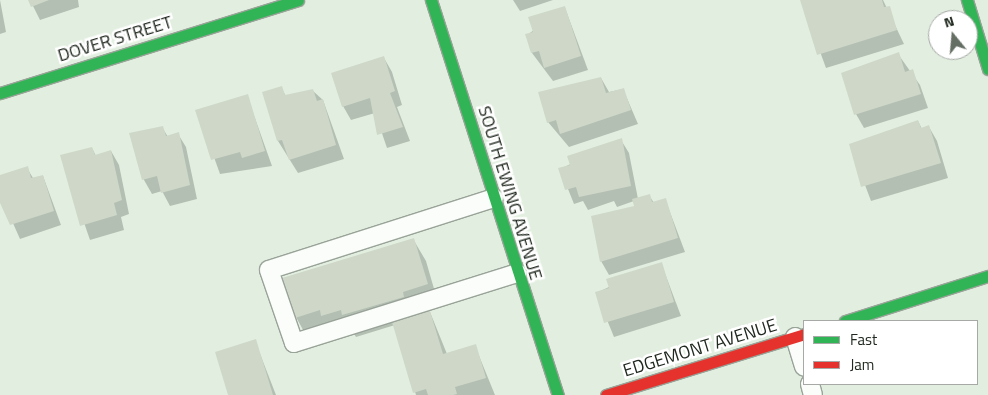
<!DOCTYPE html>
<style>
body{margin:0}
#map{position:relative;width:988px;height:395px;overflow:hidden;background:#e2efe0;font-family:"Titillium Web",sans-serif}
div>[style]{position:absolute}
.shadow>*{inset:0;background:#0003}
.building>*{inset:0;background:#cfd7c9}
.roads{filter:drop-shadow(1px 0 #99a398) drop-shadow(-1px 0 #99a398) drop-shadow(0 1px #99a398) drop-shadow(0 -1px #99a398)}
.lane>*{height:18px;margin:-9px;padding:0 9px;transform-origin:9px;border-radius:9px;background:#fbfdfa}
.fast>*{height:11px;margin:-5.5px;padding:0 5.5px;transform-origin:5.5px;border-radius:5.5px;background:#30b455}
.jam>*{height:11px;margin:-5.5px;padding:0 5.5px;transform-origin:5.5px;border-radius:5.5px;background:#e5322d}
span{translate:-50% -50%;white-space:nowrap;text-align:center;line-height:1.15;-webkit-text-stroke:5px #fff;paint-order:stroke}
.street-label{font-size:18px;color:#20291f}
.legend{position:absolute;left:803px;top:320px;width:175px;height:65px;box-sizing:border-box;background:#fff;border:1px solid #a6a9a5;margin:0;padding:6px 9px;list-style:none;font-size:15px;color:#20291f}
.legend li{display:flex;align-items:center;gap:10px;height:25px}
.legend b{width:25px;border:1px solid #a6a9a5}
.north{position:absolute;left:928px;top:10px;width:50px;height:50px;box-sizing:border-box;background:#fff;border:1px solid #a6a9a5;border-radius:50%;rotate:343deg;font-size:14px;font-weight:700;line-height:20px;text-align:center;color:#20291f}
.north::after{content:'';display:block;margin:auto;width:18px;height:22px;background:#646e63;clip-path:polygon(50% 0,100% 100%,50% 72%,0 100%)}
</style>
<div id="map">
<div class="shadow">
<div style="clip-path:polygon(0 0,6px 32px,0 34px)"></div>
<div style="clip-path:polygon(30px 0,78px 0,79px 7px,40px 20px)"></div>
<div style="clip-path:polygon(513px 0,553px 0,520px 11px)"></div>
<div style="clip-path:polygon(801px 0,883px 0,904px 44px,826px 68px)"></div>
<div style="clip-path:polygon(565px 8px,588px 70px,553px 81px,532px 53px,527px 35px)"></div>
<div style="clip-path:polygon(898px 54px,920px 85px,928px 108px,864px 128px,856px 114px)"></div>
<div style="clip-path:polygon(384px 58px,392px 72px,402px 105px,397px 107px,410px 141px,387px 148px,375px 113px,351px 120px,343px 106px)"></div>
<div style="clip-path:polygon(601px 78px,609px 92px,623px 89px,638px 124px,569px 147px,548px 122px)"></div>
<div style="clip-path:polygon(281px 88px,286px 96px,313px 91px,323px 100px,344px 159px,298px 173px,278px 141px)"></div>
<div style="clip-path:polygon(247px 96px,272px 166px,220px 174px,197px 110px)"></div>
<div style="clip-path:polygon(918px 121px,922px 129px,929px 127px,937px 141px,948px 178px,871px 201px,850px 145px)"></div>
<div style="clip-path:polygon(162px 127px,168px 137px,178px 134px,186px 147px,197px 199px,170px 206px,162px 191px,152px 194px,144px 180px,130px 134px)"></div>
<div style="clip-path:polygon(621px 140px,629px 153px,638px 199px,649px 195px,654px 203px,665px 199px,685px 252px,609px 275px,601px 261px,636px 207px,634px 201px,617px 207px,614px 201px,588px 210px,583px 201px,574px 204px,560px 169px)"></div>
<div style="clip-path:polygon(92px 148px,96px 156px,111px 151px,119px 165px,129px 214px,121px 217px,124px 230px,90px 240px,61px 156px)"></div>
<div style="clip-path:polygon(27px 168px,33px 178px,43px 176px,61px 225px,20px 239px,0 194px,0 176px)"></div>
<div style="clip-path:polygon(413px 239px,426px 261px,439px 306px,415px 317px,430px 312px,447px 354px,475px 346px,495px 395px,416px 395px,395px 325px,356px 337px,353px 332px,308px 339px,296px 317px)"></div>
<div style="clip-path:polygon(661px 263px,681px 316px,614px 337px,596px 293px)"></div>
<div style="clip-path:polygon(255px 341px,276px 395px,229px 395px)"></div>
</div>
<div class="building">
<div style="clip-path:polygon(28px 0,49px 0,31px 7px)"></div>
<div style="clip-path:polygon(800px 0,882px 0,884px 7px,890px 6px,897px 30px,817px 55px)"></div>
<div style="clip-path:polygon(565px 6px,581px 56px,544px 68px,539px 51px,531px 53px,525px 34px,533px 32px,528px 17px)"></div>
<div style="clip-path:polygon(899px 52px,905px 72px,913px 69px,921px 94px,854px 115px,841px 73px)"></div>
<div style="clip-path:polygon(384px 56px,395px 91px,390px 93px,403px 127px,377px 135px,370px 98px,342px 107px,331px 73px)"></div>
<div style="clip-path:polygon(601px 77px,606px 93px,624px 88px,631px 110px,560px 134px,556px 120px,547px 123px,538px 92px)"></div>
<div style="clip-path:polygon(282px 86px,285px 95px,313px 89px,317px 101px,323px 99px,336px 145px,289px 160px,282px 140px,277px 141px,262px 92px)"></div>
<div style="clip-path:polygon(248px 94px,265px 151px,242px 158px,240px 152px,211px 160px,195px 110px)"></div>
<div style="clip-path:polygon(918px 120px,921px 128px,929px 125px,941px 163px,861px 187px,849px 144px)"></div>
<div style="clip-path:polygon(163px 126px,166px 136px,179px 132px,190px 185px,161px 193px,157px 176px,142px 180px,129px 133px)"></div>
<div style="clip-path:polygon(622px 138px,631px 186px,579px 197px,576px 187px,565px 190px,558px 168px,570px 165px,567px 156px)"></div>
<div style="clip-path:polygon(92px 147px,95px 155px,111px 150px,122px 200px,114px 203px,117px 215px,80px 226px,60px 155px)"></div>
<div style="clip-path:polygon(28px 166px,31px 178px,43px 175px,54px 211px,10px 225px,0 203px,0 175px)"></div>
<div style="clip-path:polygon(650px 194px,652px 202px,666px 198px,678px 238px,600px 262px,591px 216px,634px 206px,632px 199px)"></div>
<div style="clip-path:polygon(414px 238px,428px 284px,403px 292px,404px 297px,342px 315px,341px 310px,321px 316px,320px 310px,295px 318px,282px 278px)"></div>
<div style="clip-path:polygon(662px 262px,674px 302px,604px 323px,595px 292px,609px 288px,606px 279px)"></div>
<div style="clip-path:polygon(430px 311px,443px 354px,476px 344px,486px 378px,455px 387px,457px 394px,453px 395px,428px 395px,426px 389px,413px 393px,392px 322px)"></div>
<div style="clip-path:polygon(256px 339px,273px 395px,228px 395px,215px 352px)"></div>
</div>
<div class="roads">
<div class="lane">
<div style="left:494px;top:198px;width:236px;rotate:162.3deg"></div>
<div style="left:269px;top:270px;width:77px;rotate:71.1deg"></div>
<div style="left:294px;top:343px;width:234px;rotate:-17.4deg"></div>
<div style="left:795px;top:337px;width:31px;rotate:73deg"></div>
<div style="left:810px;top:384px;width:11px;rotate:75deg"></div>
</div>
<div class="fast">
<div style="left:431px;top:0;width:415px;rotate:72.2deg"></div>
<div style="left:967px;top:0;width:72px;rotate:73.1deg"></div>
<div style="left:0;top:93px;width:312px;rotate:-17.3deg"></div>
<div style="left:845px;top:321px;width:150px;rotate:-17.5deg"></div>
</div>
<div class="jam">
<div style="left:606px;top:395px;width:207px;rotate:-17.1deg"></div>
</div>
</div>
<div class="street-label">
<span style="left:115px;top:39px;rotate:-17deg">DOVER STREET</span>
<span style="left:510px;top:193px;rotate:73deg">SOUTH EWING AVENUE</span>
<span style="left:700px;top:348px;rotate:-17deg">EDGEMONT AVENUE</span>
</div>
<ul class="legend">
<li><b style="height:6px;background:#30b455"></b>Fast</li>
<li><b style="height:6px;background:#e5322d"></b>Jam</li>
</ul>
<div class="north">N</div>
</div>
